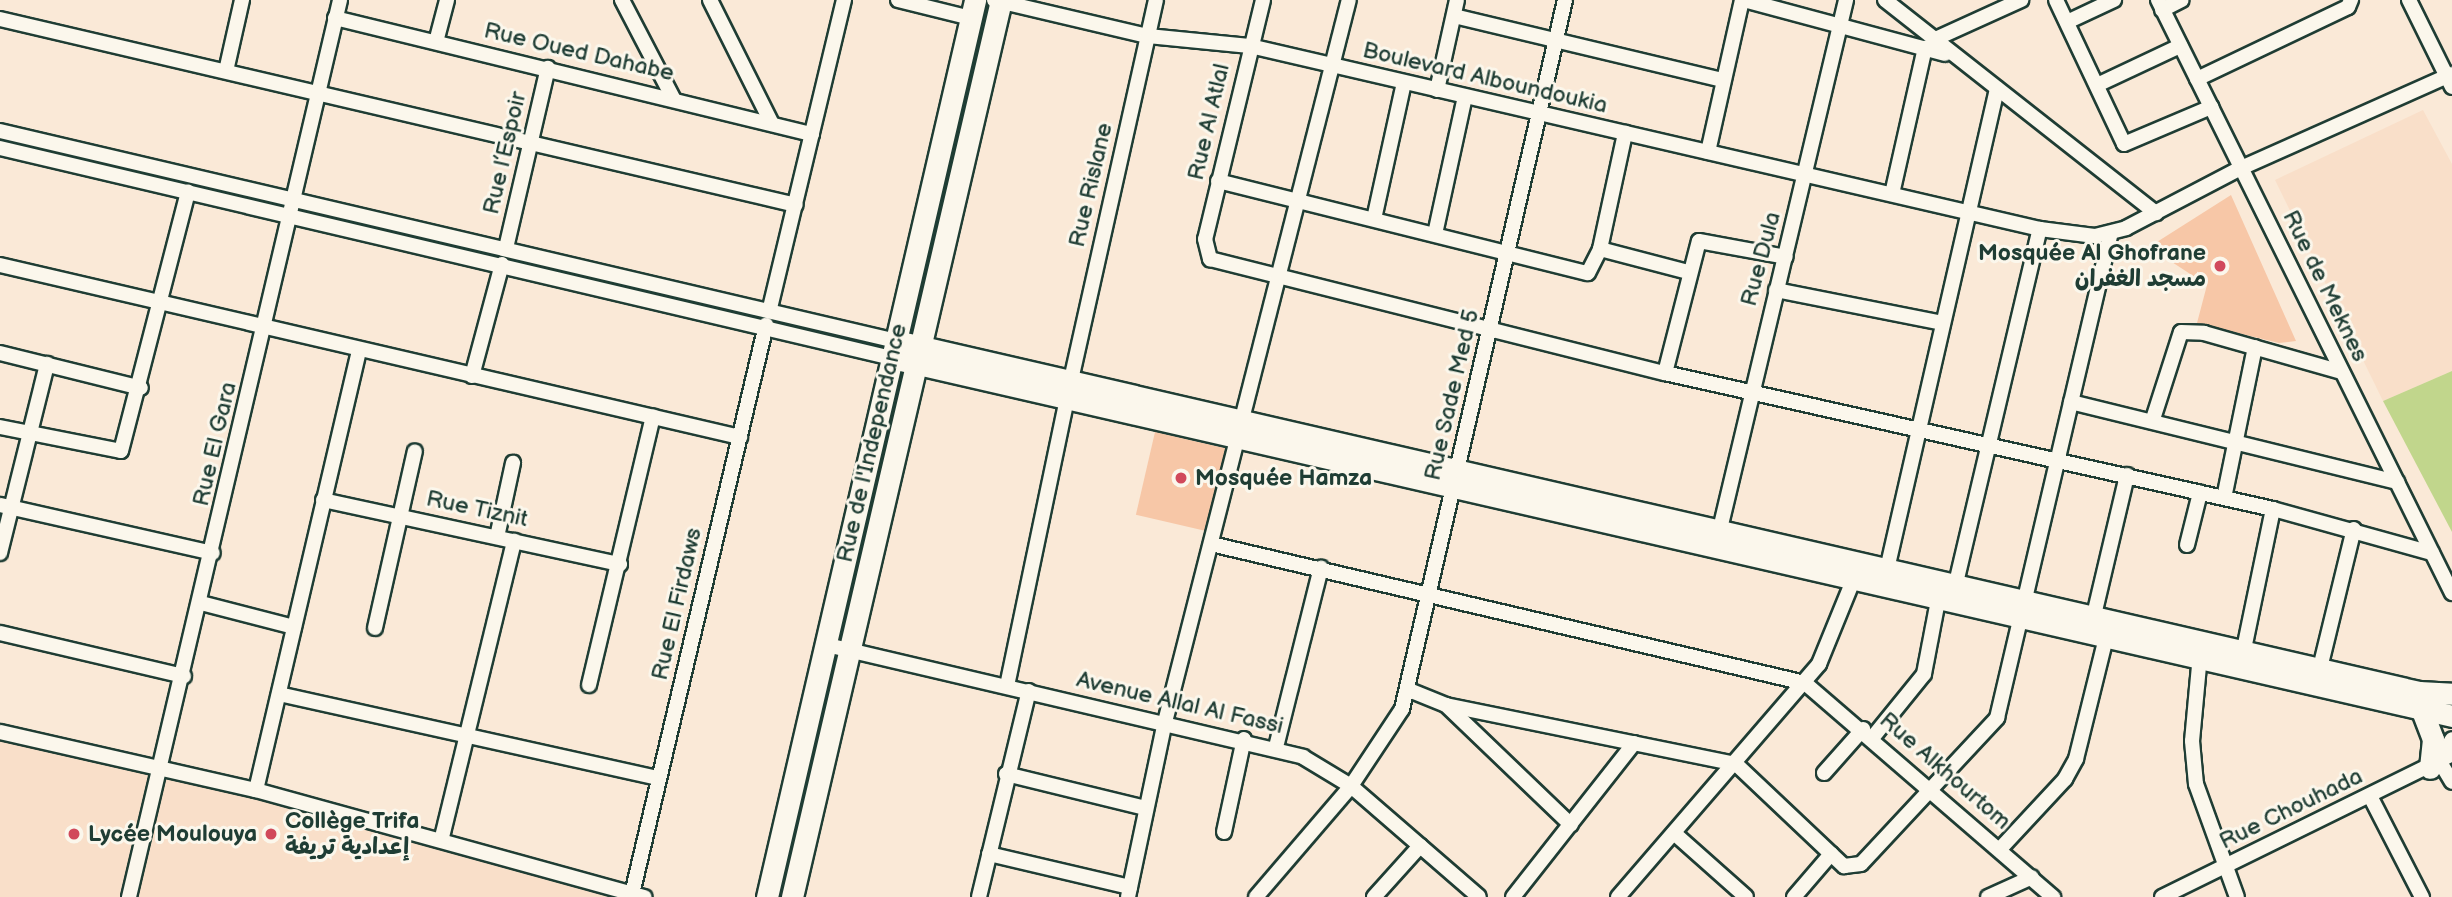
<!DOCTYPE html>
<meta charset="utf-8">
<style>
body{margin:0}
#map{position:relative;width:2452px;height:897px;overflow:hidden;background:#fae9d7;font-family:"Balsamiq Sans","Playpen Sans Arabic",sans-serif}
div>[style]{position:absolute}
.built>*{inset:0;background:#f9dfc9}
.green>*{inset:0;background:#c1d68c}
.building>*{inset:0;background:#f7c7a7;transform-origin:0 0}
.roads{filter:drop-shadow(2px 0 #1f3d34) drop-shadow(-2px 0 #1f3d34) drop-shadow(0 2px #1f3d34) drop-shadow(0 -2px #1f3d34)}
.street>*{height:14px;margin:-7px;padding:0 7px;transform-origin:7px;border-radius:7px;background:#fbf7ec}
.secondary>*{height:21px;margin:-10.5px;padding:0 10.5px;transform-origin:10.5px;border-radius:10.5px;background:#fbf7ec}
.dots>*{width:19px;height:19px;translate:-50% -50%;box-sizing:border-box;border:4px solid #fbf7ec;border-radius:50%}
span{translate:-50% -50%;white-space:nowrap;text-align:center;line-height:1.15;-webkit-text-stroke:6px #fbf7ec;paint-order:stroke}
.street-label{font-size:23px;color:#1f3d34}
.poi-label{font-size:23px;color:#1f3d34;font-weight:700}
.right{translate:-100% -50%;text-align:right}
.left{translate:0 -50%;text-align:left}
</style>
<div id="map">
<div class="built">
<div style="clip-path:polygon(2423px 110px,2452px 164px,2452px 371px,2383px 401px,2275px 180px)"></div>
<div style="clip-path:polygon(0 733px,163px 771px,626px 897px,0 897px)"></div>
</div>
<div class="green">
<div style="clip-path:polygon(2452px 371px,2452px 532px,2383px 401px)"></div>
</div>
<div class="building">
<div style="clip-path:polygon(2231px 195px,2296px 341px,2279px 343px,2197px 323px,2207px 285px,2149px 247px)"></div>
<div style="left:1155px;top:432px;width:72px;height:85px;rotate:13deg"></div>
</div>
<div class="roads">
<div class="street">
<div style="left:622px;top:0;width:110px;rotate:62.5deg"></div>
<div style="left:710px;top:0;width:136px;rotate:63.4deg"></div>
<div style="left:898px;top:0;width:75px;rotate:13.9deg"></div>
<div style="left:994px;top:0;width:158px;rotate:13.2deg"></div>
<div style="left:1148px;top:36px;width:102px;rotate:5.6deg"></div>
<div style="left:1250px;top:46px;width:811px;rotate:13.04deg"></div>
<div style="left:2040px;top:229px;width:55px;rotate:7.3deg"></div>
<div style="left:2095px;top:236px;width:32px;rotate:-14deg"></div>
<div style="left:2126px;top:228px;width:130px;rotate:-27.6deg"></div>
<div style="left:2241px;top:168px;width:231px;rotate:-24deg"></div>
<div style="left:1263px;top:0;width:246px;rotate:103.6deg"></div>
<div style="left:1205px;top:239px;width:21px;rotate:76deg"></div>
<div style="left:1210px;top:259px;width:469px;rotate:14.1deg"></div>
<div style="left:1665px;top:373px;width:623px;rotate:12.61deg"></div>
<div style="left:2273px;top:509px;width:165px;rotate:15.5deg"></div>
<div style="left:1744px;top:0;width:208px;rotate:15deg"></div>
<div style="left:1885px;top:0;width:345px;rotate:38.2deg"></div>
<div style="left:2056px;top:0;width:159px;rotate:64.7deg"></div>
<div style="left:2124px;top:144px;width:95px;rotate:-23deg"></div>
<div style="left:2158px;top:0;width:662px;rotate:63.63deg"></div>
<div style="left:2409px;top:0;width:97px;rotate:63.7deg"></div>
<div style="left:2162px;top:10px;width:22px;rotate:-27deg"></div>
<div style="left:1454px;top:16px;width:277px;rotate:13.4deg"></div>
<div style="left:335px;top:18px;width:491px;rotate:13.7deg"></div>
<div style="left:0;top:19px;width:817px;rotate:13.15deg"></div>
<div style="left:2067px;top:22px;width:52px;rotate:-25.1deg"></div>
<div style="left:1933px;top:40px;width:97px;rotate:-24.4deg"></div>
<div style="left:436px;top:42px;width:43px;rotate:-75.3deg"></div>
<div style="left:226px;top:71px;width:73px;rotate:-77.3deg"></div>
<div style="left:2197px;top:79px;width:167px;rotate:-25.5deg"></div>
<div style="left:2348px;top:7px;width:8px;rotate:-67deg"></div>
<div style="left:2097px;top:85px;width:92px;rotate:-25.2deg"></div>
<div style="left:1437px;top:90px;width:92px;rotate:-77.5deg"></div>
<div style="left:0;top:131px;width:920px;rotate:13.19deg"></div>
<div style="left:0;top:148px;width:916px;rotate:13.25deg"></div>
<div style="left:1708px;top:152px;width:156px;rotate:-77.4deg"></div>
<div style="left:1218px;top:181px;width:381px;rotate:14deg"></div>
<div style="left:1588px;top:273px;width:27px;rotate:-63deg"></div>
<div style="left:1600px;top:249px;width:119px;rotate:-77.8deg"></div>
<div style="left:1892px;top:194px;width:150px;rotate:-77.3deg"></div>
<div style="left:1374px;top:219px;width:140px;rotate:-77.6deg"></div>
<div style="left:1435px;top:234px;width:141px;rotate:-77.7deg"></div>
<div style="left:506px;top:248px;width:185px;rotate:-76.9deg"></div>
<div style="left:1600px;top:249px;width:91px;rotate:14.6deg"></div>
<div style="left:0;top:265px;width:760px;rotate:13.09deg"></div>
<div style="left:1776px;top:290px;width:170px;rotate:11.2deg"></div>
<div style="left:770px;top:308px;width:317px;rotate:-76.5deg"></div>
<div style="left:0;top:353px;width:145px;rotate:13.9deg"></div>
<div style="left:1665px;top:373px;width:136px;rotate:-75.6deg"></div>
<div style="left:1699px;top:241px;width:88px;rotate:10.4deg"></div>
<div style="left:472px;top:376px;width:116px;rotate:-75deg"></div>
<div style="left:1071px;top:380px;width:389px;rotate:-77.4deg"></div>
<div style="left:2071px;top:402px;width:336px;rotate:13.8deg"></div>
<div style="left:1242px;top:419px;width:432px;rotate:-75.7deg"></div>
<div style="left:2153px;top:419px;width:91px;rotate:-72.2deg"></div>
<div style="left:2181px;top:332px;width:23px;rotate:2deg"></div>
<div style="left:2204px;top:333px;width:143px;rotate:15.8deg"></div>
<div style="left:0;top:427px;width:123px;rotate:11.2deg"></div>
<div style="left:121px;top:451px;width:268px;rotate:-75.5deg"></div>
<div style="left:2224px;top:498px;width:154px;rotate:-78.4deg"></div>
<div style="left:323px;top:500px;width:304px;rotate:12.2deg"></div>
<div style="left:0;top:505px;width:218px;rotate:12.7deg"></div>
<div style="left:1720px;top:529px;width:544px;rotate:-76.6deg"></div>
<div style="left:497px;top:537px;width:76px;rotate:-77.8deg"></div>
<div style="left:1211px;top:544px;width:610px;rotate:13.17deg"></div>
<div style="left:1805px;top:683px;width:328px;rotate:40.8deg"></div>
<div style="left:2187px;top:545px;width:54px;rotate:-76deg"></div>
<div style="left:0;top:553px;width:195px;rotate:-76deg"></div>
<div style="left:1885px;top:578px;width:502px;rotate:-77.1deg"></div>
<div style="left:1956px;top:583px;width:364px;rotate:-76.7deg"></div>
<div style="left:201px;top:603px;width:96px;rotate:14.5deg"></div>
<div style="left:2094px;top:615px;width:144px;rotate:-76.7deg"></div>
<div style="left:375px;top:628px;width:181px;rotate:-77.3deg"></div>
<div style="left:0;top:633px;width:189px;rotate:13.2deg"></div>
<div style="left:827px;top:645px;width:489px;rotate:13.2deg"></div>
<div style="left:1303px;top:757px;width:56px;rotate:31.1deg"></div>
<div style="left:1351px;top:786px;width:169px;rotate:40.9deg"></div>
<div style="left:2244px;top:649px;width:143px;rotate:-78.3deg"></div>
<div style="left:2200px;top:655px;width:86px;rotate:95.3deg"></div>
<div style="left:2192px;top:741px;width:43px;rotate:84.7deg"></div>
<div style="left:2196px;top:784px;width:120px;rotate:70.1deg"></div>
<div style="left:2320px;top:668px;width:143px;rotate:-76.3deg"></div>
<div style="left:589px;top:685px;width:276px;rotate:-76.6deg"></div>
<div style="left:1007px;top:686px;width:297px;rotate:-78.2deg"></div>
<div style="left:1409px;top:690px;width:40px;rotate:22deg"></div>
<div style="left:1446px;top:705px;width:296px;rotate:11.5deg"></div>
<div style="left:1736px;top:764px;width:149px;rotate:43.4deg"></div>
<div style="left:1844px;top:866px;width:17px;rotate:-7deg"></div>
<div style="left:1861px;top:864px;width:200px;rotate:-47deg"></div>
<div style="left:1997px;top:718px;width:496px;rotate:-76.8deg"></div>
<div style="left:279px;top:694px;width:389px;rotate:12.5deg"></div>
<div style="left:1446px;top:705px;width:173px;rotate:43.8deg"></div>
<div style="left:0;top:732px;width:262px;rotate:12.8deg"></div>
<div style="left:256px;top:790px;width:403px;rotate:15.4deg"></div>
<div style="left:1873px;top:737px;width:81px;rotate:-51deg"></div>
<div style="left:1924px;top:674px;width:80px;rotate:-79.2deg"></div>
<div style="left:1276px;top:747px;width:185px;rotate:-75.9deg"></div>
<div style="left:2440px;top:760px;width:24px;rotate:-60deg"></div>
<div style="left:2440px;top:762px;width:23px;rotate:59deg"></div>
<div style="left:1824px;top:773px;width:59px;rotate:-48.4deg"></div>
<div style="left:1006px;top:774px;width:144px;rotate:13.7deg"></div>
<div style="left:256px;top:790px;width:452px;rotate:-76.8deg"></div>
<div style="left:2370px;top:796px;width:114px;rotate:62.8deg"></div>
<div style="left:1224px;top:832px;width:95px;rotate:-77.9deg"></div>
<div style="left:1674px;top:833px;width:96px;rotate:41.6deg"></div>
<div style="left:442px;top:837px;width:305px;rotate:-76.3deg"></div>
<div style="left:2000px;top:849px;width:96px;rotate:-47.1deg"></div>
<div style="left:2065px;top:779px;width:23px;rotate:-61deg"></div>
<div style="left:2076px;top:759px;width:129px;rotate:-76.1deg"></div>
<div style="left:989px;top:854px;width:145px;rotate:13.2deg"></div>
<div style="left:632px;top:894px;width:585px;rotate:-76.75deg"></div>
<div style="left:129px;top:897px;width:921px;rotate:-76.76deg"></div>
<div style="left:979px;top:897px;width:212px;rotate:-76.4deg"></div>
<div style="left:1128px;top:897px;width:179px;rotate:-78.1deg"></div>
<div style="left:1165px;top:722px;width:296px;rotate:-75.7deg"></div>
<div style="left:1256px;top:897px;width:146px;rotate:-49.4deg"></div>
<div style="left:1351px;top:786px;width:92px;rotate:-56.5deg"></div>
<div style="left:1402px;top:709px;width:727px;rotate:-77.05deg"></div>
<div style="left:1374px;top:897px;width:69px;rotate:-48deg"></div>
<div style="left:1513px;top:897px;width:196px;rotate:-51.8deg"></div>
<div style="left:1618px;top:897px;width:308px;rotate:-49.2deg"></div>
<div style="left:1819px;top:664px;width:95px;rotate:-67.8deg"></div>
<div style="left:1794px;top:897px;width:57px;rotate:-49.3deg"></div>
<div style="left:1988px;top:897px;width:48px;rotate:-24.4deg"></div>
<div style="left:2162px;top:897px;width:323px;rotate:-26.2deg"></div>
</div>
<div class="secondary">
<div style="left:896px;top:341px;width:1563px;rotate:12.98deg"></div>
<div style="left:2419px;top:692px;width:33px;rotate:3deg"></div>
<div style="left:892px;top:358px;width:1601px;rotate:12.92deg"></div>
<div style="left:2421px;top:708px;width:33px;rotate:69deg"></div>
<div style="left:2433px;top:739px;width:29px;rotate:96deg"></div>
<div style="left:767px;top:897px;width:921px;rotate:-76.94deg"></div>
<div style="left:792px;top:897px;width:921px;rotate:-76.88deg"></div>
</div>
</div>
<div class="dots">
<div style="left:2220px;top:266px;background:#d1495b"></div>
<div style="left:1181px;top:478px;background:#d1495b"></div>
<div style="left:74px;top:834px;background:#d1495b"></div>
<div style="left:271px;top:834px;background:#d1495b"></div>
</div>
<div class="street-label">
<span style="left:579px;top:52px;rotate:13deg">Rue Oued Dahabe</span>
<span style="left:1485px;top:78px;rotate:13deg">Boulevard Alboundoukia</span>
<span style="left:1209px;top:122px;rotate:-77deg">Rue Al Atlal</span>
<span style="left:505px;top:153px;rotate:-77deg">Rue l’Espoir</span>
<span style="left:1091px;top:185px;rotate:-77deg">Rue Rislane</span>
<span style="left:1761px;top:259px;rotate:-75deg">Rue Dula</span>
<span style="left:2325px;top:286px;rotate:64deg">Rue de Meknes</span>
<span style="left:1452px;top:395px;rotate:-77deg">Rue Sade Med 5</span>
<span style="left:872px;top:443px;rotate:-77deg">Rue de l'Independance</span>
<span style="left:215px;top:444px;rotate:-77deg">Rue El Gara</span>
<span style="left:477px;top:509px;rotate:12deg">Rue Tiznit</span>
<span style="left:677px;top:604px;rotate:-77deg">Rue El Firdaws</span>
<span style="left:1180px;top:703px;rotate:13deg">Avenue Allal Al Fassi</span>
<span style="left:1945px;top:771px;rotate:41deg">Rue Alkhourtom</span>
<span style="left:2291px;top:809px;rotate:-26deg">Rue Chouhada</span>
</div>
<div class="poi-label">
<span class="right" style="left:2206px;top:266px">Mosquée Al Ghofrane<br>مسجد الغفران</span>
<span class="left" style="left:1195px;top:478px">Mosquée Hamza</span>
<span class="left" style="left:285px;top:834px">Collège Trifa<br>إعدادية تريفة</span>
<span class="left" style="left:88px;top:834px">Lycée Moulouya</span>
</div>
</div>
